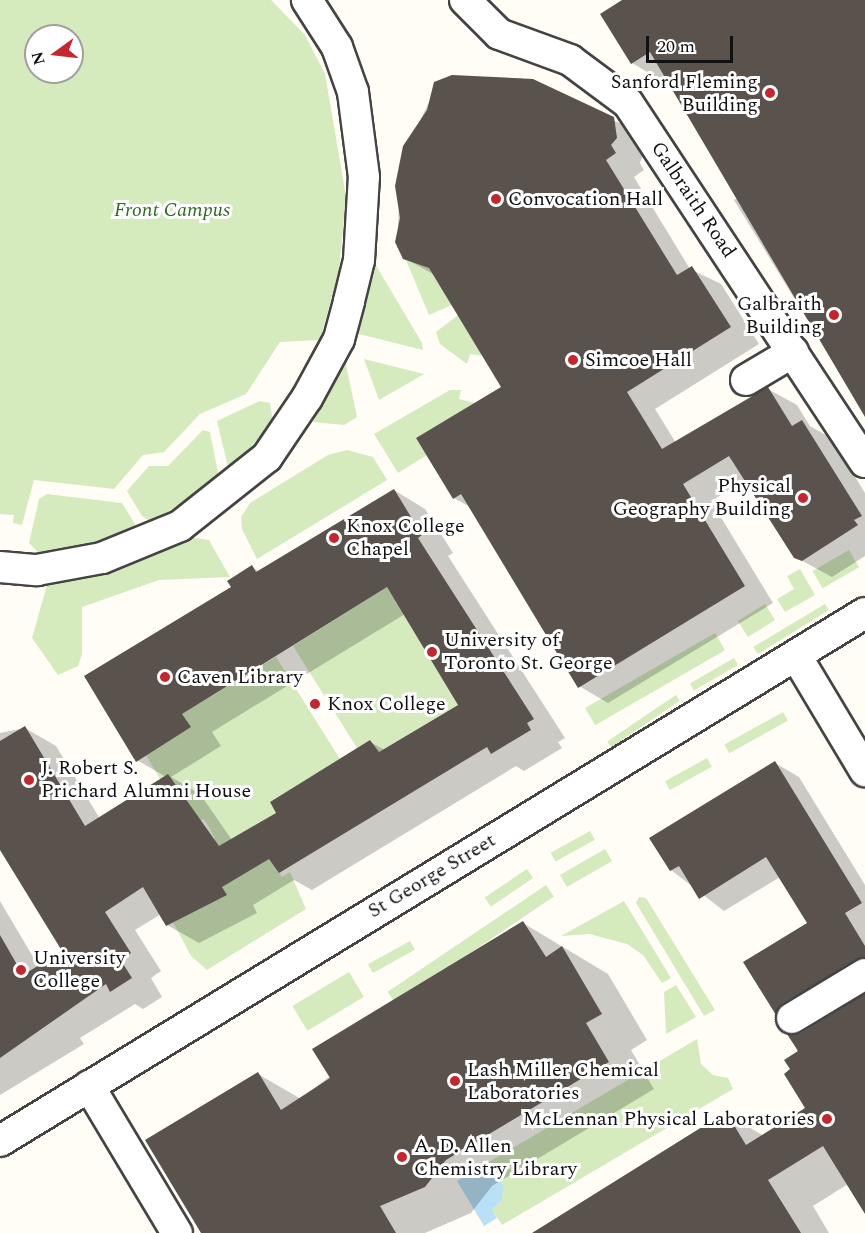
<!DOCTYPE html>
<style>
body{margin:0}
#map{position:relative;width:865px;height:1233px;overflow:hidden;background:#fffdf5;font-family:Spectral,serif}
div>[style]{position:absolute}
.green>*{inset:0;background:#d5ebbd;transform-origin:0 0}
.water>*{inset:0;background:#b9e0f7}
.shadow>*{inset:0;background:#0003}
.building>*{inset:0;background:#5a524d}
.roads{filter:drop-shadow(2px 0 #444) drop-shadow(-2px 0 #444) drop-shadow(0 2px #444) drop-shadow(0 -2px #444)}
.minor>*{height:30px;margin:-15px;padding:0 15px;transform-origin:15px;border-radius:15px;background:#fff}
.dots>*{width:16px;height:16px;translate:-50% -50%;box-sizing:border-box;border:3px solid #fff;border-radius:50%}
span{translate:-50% -50%;white-space:nowrap;text-align:center;line-height:1.15;-webkit-text-stroke:6px #fff;paint-order:stroke}
.poi-label{font-size:20px;color:#111}
.right{translate:-100% -50%;text-align:right}
.left{translate:0 -50%;text-align:left}
.street-label{font-size:20px;color:#111}
.park-label{font-size:20px;color:#2f6b1f;font-style:italic}
.north{position:absolute;left:24px;top:24px;width:60px;height:60px;box-sizing:border-box;background:#fff;border:2px solid #a0a0a0;border-radius:50%;rotate:255deg;font-size:16px;font-weight:700;line-height:24px;text-align:center;color:#111}
.north::after{content:'';display:block;margin:auto;width:21px;height:27px;background:#c4262e;clip-path:polygon(50% 0,100% 100%,50% 72%,0 100%)}
.scale{position:absolute;left:646px;top:36px;width:87px;height:27px;box-sizing:border-box;border:3px solid #111;border-top:0;padding-left:8px;font-size:18px;line-height:21px;white-space:nowrap;color:#111;-webkit-text-stroke:4px #fff;paint-order:stroke}
</style>
<div id="map">
<div class="green">
<div style="clip-path:polygon(evenodd,0 0,271px 0,305px 35px,325px 74px,346px 196px,339px 271px,320px 340px,280px 342px,246px 394px,200px 414px,164px 452px,143px 455px,114px 489px,34px 480px,22px 525px,13px 523px,14px 515px,0 514px,0 0,36px 36px,72px 36px,72px 72px,36px 72px,36px 36px)"></div>
<div style="clip-path:polygon(406px 260px,429px 268px,452px 305px,429px 315px)"></div>
<div style="clip-path:polygon(374px 262px,422px 343px,423px 350px,355px 333px)"></div>
<div style="clip-path:polygon(458px 315px,483px 356px,470px 354px,467px 364px,440px 344px,436px 332px)"></div>
<div style="clip-path:polygon(364px 359px,424px 374px,379px 400px)"></div>
<div style="clip-path:polygon(345px 360px,357px 417px,344px 425px,313px 422px)"></div>
<div style="clip-path:polygon(450px 390px,461px 390px,459px 399px,475px 403px,416px 438px,427px 455px,398px 473px,374px 434px)"></div>
<div style="clip-path:polygon(260px 401px,270px 403px,273px 422px,229px 471px,217px 421px)"></div>
<div style="clip-path:polygon(203px 430px,210px 432px,219px 478px,152px 522px,142px 516px,127px 491px,149px 466px,168px 466px)"></div>
<div style="clip-path:polygon(347px 450px,373px 457px,387px 480px,257px 559px,242px 529px,241px 517px,250px 503px,328px 455px)"></div>
<div style="clip-path:polygon(47px 494px,122px 503px,138px 529px,93px 544px,39px 553px,29px 543px,39px 499px)"></div>
<div style="clip-path:polygon(189px 537px,209px 540px,230px 577px,159px 580px,82px 607px,82px 654px,78px 666px,58px 675px,32px 638px,47px 585px,128px 566px)"></div>
<div style="left:849px;top:550px;width:20px;height:42px;rotate:60deg"></div>
<div style="clip-path:polygon(800px 569px,815px 595px,785px 612px,777px 599px,794px 589px,787px 576px)"></div>
<div style="clip-path:polygon(387px 587px,459px 704px,379px 752px,370px 740px,357px 748px,293px 646px)"></div>
<div style="left:765px;top:604px;width:19px;height:32px;rotate:58deg"></div>
<div style="clip-path:polygon(825px 604px,829px 610px,758px 654px,753px 647px)"></div>
<div style="left:715px;top:633px;width:20px;height:150px;rotate:60deg"></div>
<div style="clip-path:polygon(276px 657px,340px 759px,270px 802px,278px 816px,251px 828px,282px 877px,290px 872px,306px 909px,207px 970px,191px 956px,173px 922px,226px 895px,222px 887px,236px 878px,210px 842px,215px 838px,204px 819px,188px 827px,146px 755px,190px 727px,182px 714px)"></div>
<div style="left:734px;top:658px;width:8px;height:51px;rotate:60deg"></div>
<div style="left:676px;top:695px;width:7px;height:83px;rotate:56deg"></div>
<div style="left:783px;top:712px;width:10px;height:67px;rotate:61deg"></div>
<div style="left:707px;top:758px;width:10px;height:48px;rotate:61deg"></div>
<div style="left:590px;top:831px;width:10px;height:45px;rotate:61deg"></div>
<div style="left:605px;top:849px;width:14px;height:52px;rotate:60deg"></div>
<div style="left:527px;top:869px;width:11px;height:51px;rotate:56deg"></div>
<div style="left:546px;top:885px;width:14px;height:191px;rotate:56deg"></div>
<div style="clip-path:polygon(639px 897px,646px 898px,715px 1010px,704px 1016px,636px 903px)"></div>
<div style="clip-path:polygon(624px 901px,671px 978px,662px 983px,643px 955px,627px 944px,589px 934px,561px 936px)"></div>
<div style="left:410px;top:941px;width:10px;height:48px;rotate:61deg"></div>
<div style="left:349px;top:972px;width:29px;height:66px;rotate:59deg"></div>
<div style="clip-path:polygon(676px 985px,696px 1017px,666px 1034px,664px 992px)"></div>
<div style="clip-path:polygon(697px 1039px,701px 1064px,713px 1075px,728px 1078px,733px 1089px,502px 1225px,492px 1210px,502px 1200px,500px 1180px,477px 1169px)"></div>
</div>
<div class="water">
<div style="clip-path:polygon(477px 1169px,496px 1175px,503px 1186px,502px 1200px,492px 1210px,497px 1218px,484px 1226px,457px 1181px)"></div>
</div>
<div class="shadow">
<div style="clip-path:polygon(628px 0,865px 0,865px 414px,734px 200px,739px 197px,667px 78px,662px 81px,632px 63px)"></div>
<div style="clip-path:polygon(521px 78px,635px 130px,646px 146px,640px 163px,644px 170px,634px 177px,690px 269px,721px 284px,759px 344px,655px 409px,676px 443px,768px 389px,797px 405px,810px 426px,831px 438px,865px 493px,865px 556px,832px 577px,795px 557px,746px 480px,711px 501px,773px 603px,608px 703px,579px 686px,470px 507px,454px 498px,503px 387px,435px 275px,404px 258px,397px 247px,401px 159px,440px 80px)"></div>
<div style="clip-path:polygon(evenodd,394px 490px,425px 509px,453px 553px,448px 556px,565px 738px,558px 742px,562px 748px,524px 771px,516px 766px,312px 890px,294px 880px,253px 905px,257px 913px,199px 943px,167px 925px,161px 914px,135px 930px,161px 971px,151px 978px,162px 997px,143px 1009px,135px 1004px,80px 1038px,84px 1044px,0 1095px,0 901px,39px 967px,64px 952px,0 848px,0 733px,25px 728px,56px 746px,100px 819px,166px 777px,137px 760px,233px 588px,252px 567px,260px 572px,394px 490px,405px 614px,460px 705px,385px 750px,370px 742px,279px 813px,232px 840px,200px 794px,171px 777px,221px 746px,212px 732px,405px 614px)"></div>
<div style="clip-path:polygon(775px 763px,799px 777px,865px 885px,865px 982px,800px 1028px,777px 1014px,809px 923px,780px 877px,724px 911px,671px 870px)"></div>
<div style="clip-path:polygon(523px 923px,608px 974px,647px 1040px,631px 1050px,654px 1089px,492px 1186px,471px 1213px,425px 1233px,203px 1233px,258px 1074px,301px 1099px)"></div>
<div style="clip-path:polygon(865px 996px,865px 1211px,848px 1184px,813px 1206px,829px 1233px,535px 1233px,726px 1114px,764px 1136px,807px 1109px,792px 1070px,801px 1034px)"></div>
</div>
<div class="building">
<div style="clip-path:polygon(622px 0,865px 0,865px 417px,650px 52px,631px 64px,600px 14px)"></div>
<div style="clip-path:polygon(452px 75px,533px 79px,614px 117px,617px 138px,611px 145px,616px 153px,606px 160px,677px 275px,692px 266px,731px 327px,627px 392px,662px 449px,768px 387px,792px 426px,802px 420px,862px 516px,854px 520px,858px 525px,802px 561px,794px 558px,729px 456px,683px 484px,745px 586px,578px 688px,461px 494px,453px 499px,416px 438px,501px 387px,429px 268px,403px 259px,395px 242px,400px 218px,395px 186px,403px 146px,427px 110px,434px 82px)"></div>
<div style="clip-path:polygon(394px 489px,422px 535px,418px 538px,534px 719px,527px 723px,531px 730px,491px 754px,487px 747px,279px 873px,269px 859px,222px 887px,227px 895px,166px 926px,143px 887px,105px 912px,131px 953px,120px 959px,132px 978px,110px 992px,106px 984px,0 1058px,0 935px,23px 975px,62px 951px,0 850px,0 741px,25px 726px,85px 826px,168px 774px,219px 846px,276px 813px,270px 802px,370px 740px,379px 752px,458px 705px,387px 587px,182px 714px,191px 727px,136px 762px,84px 676px,231px 587px,227px 581px,252px 565px,256px 572px)"></div>
<div style="clip-path:polygon(775px 761px,862px 903px,845px 913px,865px 946px,865px 957px,783px 1003px,776px 1015px,743px 962px,807px 923px,766px 857px,699px 899px,679px 866px,670px 871px,649px 838px)"></div>
<div style="clip-path:polygon(523px 921px,546px 957px,562px 946px,602px 1014px,586px 1023px,609px 1062px,446px 1160px,425px 1187px,380px 1206px,396px 1233px,201px 1233px,145px 1140px,258px 1072px,281px 1110px,330px 1078px,312px 1049px)"></div>
<div style="clip-path:polygon(865px 994px,865px 1214px,823px 1146px,768px 1180px,801px 1233px,532px 1233px,726px 1112px,746px 1145px,805px 1108px,784px 1074px,790px 1069px,784px 1060px,798px 1051px,787px 1034px,801px 1033px)"></div>
</div>
<div class="roads">
<div class="minor">
<div style="left:465px;top:0;width:48px;rotate:45deg"></div>
<div style="left:499px;top:34px;width:76px;rotate:20.1deg"></div>
<div style="left:570px;top:60px;width:72px;rotate:36.6deg"></div>
<div style="left:628px;top:103px;width:430px;rotate:56.6deg"></div>
<div style="left:746px;top:380px;width:55px;rotate:-30.8deg"></div>
<div style="left:0;top:567px;width:37px;rotate:5deg"></div>
<div style="left:37px;top:570px;width:66px;rotate:-10.5deg"></div>
<div style="left:102px;top:558px;width:84px;rotate:-22.3deg"></div>
<div style="left:180px;top:526px;width:111px;rotate:-38.4deg"></div>
<div style="left:267px;top:457px;width:71px;rotate:-55.9deg"></div>
<div style="left:307px;top:398px;width:67px;rotate:-61.5deg"></div>
<div style="left:339px;top:339px;width:39px;rotate:-75deg"></div>
<div style="left:349px;top:301px;width:42px;rotate:-76.3deg"></div>
<div style="left:359px;top:260px;width:83px;rotate:-86.6deg"></div>
<div style="left:364px;top:177px;width:86px;rotate:-97.4deg"></div>
<div style="left:353px;top:92px;width:48px;rotate:-109.6deg"></div>
<div style="left:337px;top:47px;width:56px;rotate:-122.6deg"></div>
<div style="left:798px;top:659px;width:131px;rotate:59.1deg"></div>
<div style="left:792px;top:1018px;width:85px;rotate:-31.1deg"></div>
<div style="left:89px;top:1086px;width:171px;rotate:59.1deg"></div>
<div style="left:0;top:1141px;width:1013px;rotate:-31.4deg"></div>
</div>
</div>
<div class="dots">
<div style="left:770px;top:93px;background:#c4262e"></div>
<div style="left:496px;top:199px;background:#c4262e"></div>
<div style="left:834px;top:315px;background:#c4262e"></div>
<div style="left:573px;top:360px;background:#c4262e"></div>
<div style="left:803px;top:498px;background:#c4262e"></div>
<div style="left:334px;top:538px;background:#c4262e"></div>
<div style="left:432px;top:652px;background:#c4262e"></div>
<div style="left:165px;top:677px;background:#c4262e"></div>
<div style="left:315px;top:704px;background:#c4262e"></div>
<div style="left:29px;top:780px;background:#c4262e"></div>
<div style="left:21px;top:970px;background:#c4262e"></div>
<div style="left:455px;top:1081px;background:#c4262e"></div>
<div style="left:827px;top:1119px;background:#c4262e"></div>
<div style="left:402px;top:1157px;background:#c4262e"></div>
</div>
<div class="poi-label">
<span class="right" style="left:758px;top:94px">Sanford Fleming<br>Building</span>
<span class="left" style="left:508px;top:199px">Convocation Hall</span>
<span class="right" style="left:822px;top:316px">Galbraith<br>Building</span>
<span class="left" style="left:585px;top:360px">Simcoe Hall</span>
<span class="right" style="left:791px;top:498px">Physical<br>Geography Building</span>
<span class="left" style="left:346px;top:538px">Knox College<br>Chapel</span>
<span class="left" style="left:444px;top:652px">University of<br>Toronto St. George</span>
<span class="left" style="left:177px;top:677px">Caven Library</span>
<span class="left" style="left:327px;top:704px">Knox College</span>
<span class="left" style="left:41px;top:780px">J. Robert S.<br>Prichard Alumni House</span>
<span class="left" style="left:33px;top:970px">University<br>College</span>
<span class="left" style="left:467px;top:1082px">Lash Miller Chemical<br>Laboratories</span>
<span class="right" style="left:815px;top:1119px">McLennan Physical Laboratories</span>
<span class="left" style="left:414px;top:1158px">A. D. Allen<br>Chemistry Library</span>
</div>
<div class="street-label">
<span style="left:693px;top:200px;rotate:56deg">Galbraith Road</span>
<span style="left:432px;top:876px;rotate:-31deg">St George Street</span>
</div>
<div class="park-label">
<span style="left:172px;top:210px">Front Campus</span>
</div>
<div class="north">N</div>
<div class="scale">20 m</div>
</div>
